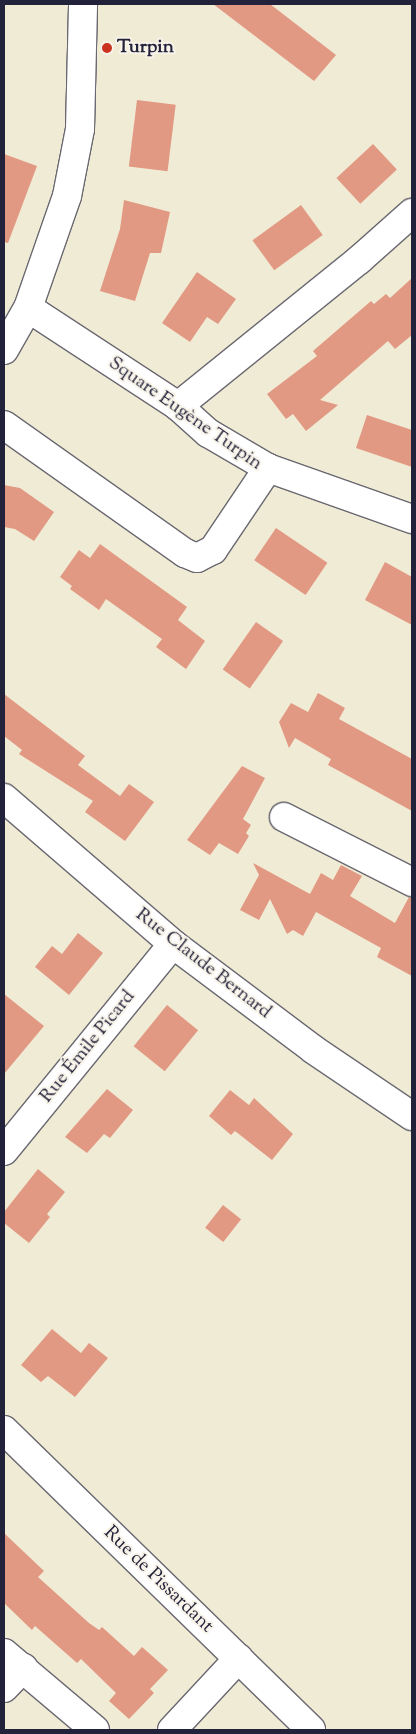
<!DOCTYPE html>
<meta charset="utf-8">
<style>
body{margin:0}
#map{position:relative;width:416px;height:1734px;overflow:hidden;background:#f0ebd4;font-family:"Sorts Mill Goudy",serif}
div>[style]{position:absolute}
.building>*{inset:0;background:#e29984;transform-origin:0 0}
.roads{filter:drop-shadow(1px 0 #6a6871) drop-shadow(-1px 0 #6a6871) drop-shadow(0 1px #6a6871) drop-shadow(0 -1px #6a6871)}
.minor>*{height:28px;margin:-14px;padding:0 14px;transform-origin:14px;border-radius:14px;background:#fff}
.dots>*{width:14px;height:14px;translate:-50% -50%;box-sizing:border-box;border:2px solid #f7f3e8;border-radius:50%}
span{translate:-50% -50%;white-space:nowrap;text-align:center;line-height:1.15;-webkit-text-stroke:4px #f7f3e8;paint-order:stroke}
.poi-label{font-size:19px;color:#22223b;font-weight:700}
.left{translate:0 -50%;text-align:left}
.street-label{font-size:19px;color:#22223b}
.frame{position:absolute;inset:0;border:5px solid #22223b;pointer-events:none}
</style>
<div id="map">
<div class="building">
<div style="clip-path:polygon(213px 4px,270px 4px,336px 55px,314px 81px)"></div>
<div style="left:137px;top:100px;width:39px;height:67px;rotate:7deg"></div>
<div style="left:373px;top:144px;width:35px;height:50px;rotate:47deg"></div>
<div style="clip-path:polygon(4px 154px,37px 166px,8px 243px,4px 242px)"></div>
<div style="clip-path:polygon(124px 200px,170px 212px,161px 253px,150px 253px,135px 301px,100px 291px,120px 229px)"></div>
<div style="left:301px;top:205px;width:37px;height:60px;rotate:54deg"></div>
<div style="clip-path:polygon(197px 272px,236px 299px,218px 324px,207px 317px,190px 342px,162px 323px)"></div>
<div style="clip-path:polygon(412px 278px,412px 335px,395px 349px,388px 341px,320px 400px,338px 405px,306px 431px,293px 414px,286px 419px,267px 394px,317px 356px,313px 351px,371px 301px,374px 304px,386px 294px,390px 298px)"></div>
<div style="clip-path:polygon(367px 415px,412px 430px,412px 467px,356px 448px)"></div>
<div style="clip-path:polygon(4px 485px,20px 488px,54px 512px,34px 541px,15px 529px,4px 527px)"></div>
<div style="left:276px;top:528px;width:62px;height:39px;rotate:34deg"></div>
<div style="clip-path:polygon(100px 544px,187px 607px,178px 620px,205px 641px,186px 669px,156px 647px,162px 639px,106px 599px,99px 610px,70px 589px,72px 586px,60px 577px,79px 550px,90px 558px)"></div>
<div style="clip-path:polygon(385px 562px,412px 577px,412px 625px,365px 600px)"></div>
<div style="left:256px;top:622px;width:33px;height:58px;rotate:35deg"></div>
<div style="clip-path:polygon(318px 693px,345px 708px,339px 719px,412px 759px,412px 811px,328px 765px,331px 759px,295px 738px,289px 748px,279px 722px,291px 703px,308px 712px)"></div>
<div style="clip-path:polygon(4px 694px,85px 756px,78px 765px,120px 796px,129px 784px,154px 802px,125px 841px,85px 812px,93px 801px,19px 754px,22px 750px,4px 736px)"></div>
<div style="clip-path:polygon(242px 766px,265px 778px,243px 819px,251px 825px,246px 833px,249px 836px,238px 854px,219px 843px,210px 855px,187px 840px)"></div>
<div style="clip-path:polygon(253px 863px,310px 894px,321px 873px,333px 880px,341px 865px,362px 876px,350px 896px,395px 923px,409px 897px,412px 898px,412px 976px,377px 957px,381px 948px,316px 912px,303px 936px,293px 930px,287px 934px,270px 899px,259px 920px,240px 910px,259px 875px)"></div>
<div style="clip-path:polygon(78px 933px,103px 953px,69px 995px,35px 967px,52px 946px,62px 954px)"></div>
<div style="clip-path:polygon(4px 994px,44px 1026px,4px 1074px)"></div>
<div style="left:167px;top:1005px;width:40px;height:53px;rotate:39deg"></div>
<div style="clip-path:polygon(107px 1089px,133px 1110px,110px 1138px,104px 1134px,87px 1153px,65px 1137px)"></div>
<div style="clip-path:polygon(230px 1090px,249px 1105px,254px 1098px,293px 1134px,272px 1160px,235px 1131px,231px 1135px,209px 1116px)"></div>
<div style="clip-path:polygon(38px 1169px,65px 1192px,47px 1214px,50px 1217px,29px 1243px,4px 1223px,4px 1212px)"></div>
<div style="left:223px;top:1205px;width:23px;height:29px;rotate:38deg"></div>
<div style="clip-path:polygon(52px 1329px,81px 1353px,89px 1343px,108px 1358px,75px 1397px,48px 1376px,41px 1382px,21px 1365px)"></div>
<div style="clip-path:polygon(4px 1533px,44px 1571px,38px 1577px,89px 1623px,99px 1630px,102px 1627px,134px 1656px,142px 1647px,168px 1670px,150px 1689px,154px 1693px,129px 1719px,109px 1701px,116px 1693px,81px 1659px,77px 1663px,35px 1626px,32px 1630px,4px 1603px)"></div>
</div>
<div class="roads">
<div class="minor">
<div style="left:4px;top:350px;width:48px;rotate:-60.3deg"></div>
<div style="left:28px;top:308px;width:119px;rotate:-70.8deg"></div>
<div style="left:67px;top:196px;width:68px;rotate:-79deg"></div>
<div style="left:80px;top:129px;width:125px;rotate:-88.6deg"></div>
<div style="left:178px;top:406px;width:233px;rotate:-38.9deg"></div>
<div style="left:359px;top:260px;width:71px;rotate:-41.6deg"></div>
<div style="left:4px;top:425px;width:222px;rotate:35.3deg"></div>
<div style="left:185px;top:553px;width:13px;rotate:23deg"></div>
<div style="left:197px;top:558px;width:18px;rotate:-27deg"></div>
<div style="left:213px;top:550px;width:99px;rotate:-56.1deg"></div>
<div style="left:268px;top:468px;width:69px;rotate:-149.7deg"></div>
<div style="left:208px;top:433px;width:40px;rotate:-138deg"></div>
<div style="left:178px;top:406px;width:179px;rotate:-146.8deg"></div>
<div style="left:268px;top:468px;width:153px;rotate:19.5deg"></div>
<div style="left:4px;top:798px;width:223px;rotate:40.8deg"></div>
<div style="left:173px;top:944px;width:176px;rotate:36.9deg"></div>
<div style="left:314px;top:1050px;width:118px;rotate:34deg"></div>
<div style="left:284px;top:817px;width:144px;rotate:26.9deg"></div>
<div style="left:4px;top:1151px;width:267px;rotate:-50.8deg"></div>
<div style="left:4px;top:1430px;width:429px;rotate:44.3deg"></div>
<div style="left:4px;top:1653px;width:119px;rotate:40.2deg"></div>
<div style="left:4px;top:1688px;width:28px;rotate:-46deg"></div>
<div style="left:172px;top:1730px;width:98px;rotate:-47.1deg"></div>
</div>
</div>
<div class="dots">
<div style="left:107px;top:48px;background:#c8321e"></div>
</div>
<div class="poi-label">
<span class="left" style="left:117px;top:48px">Turpin</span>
</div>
<div class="street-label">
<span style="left:185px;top:414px;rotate:35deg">Square Eugène Turpin</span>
<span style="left:203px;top:964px;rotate:38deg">Rue Claude Bernard</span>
<span style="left:88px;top:1047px;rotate:-51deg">Rue Émile Picard</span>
<span style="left:158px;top:1580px;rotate:44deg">Rue de Pissardant</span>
</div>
<div class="frame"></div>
</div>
